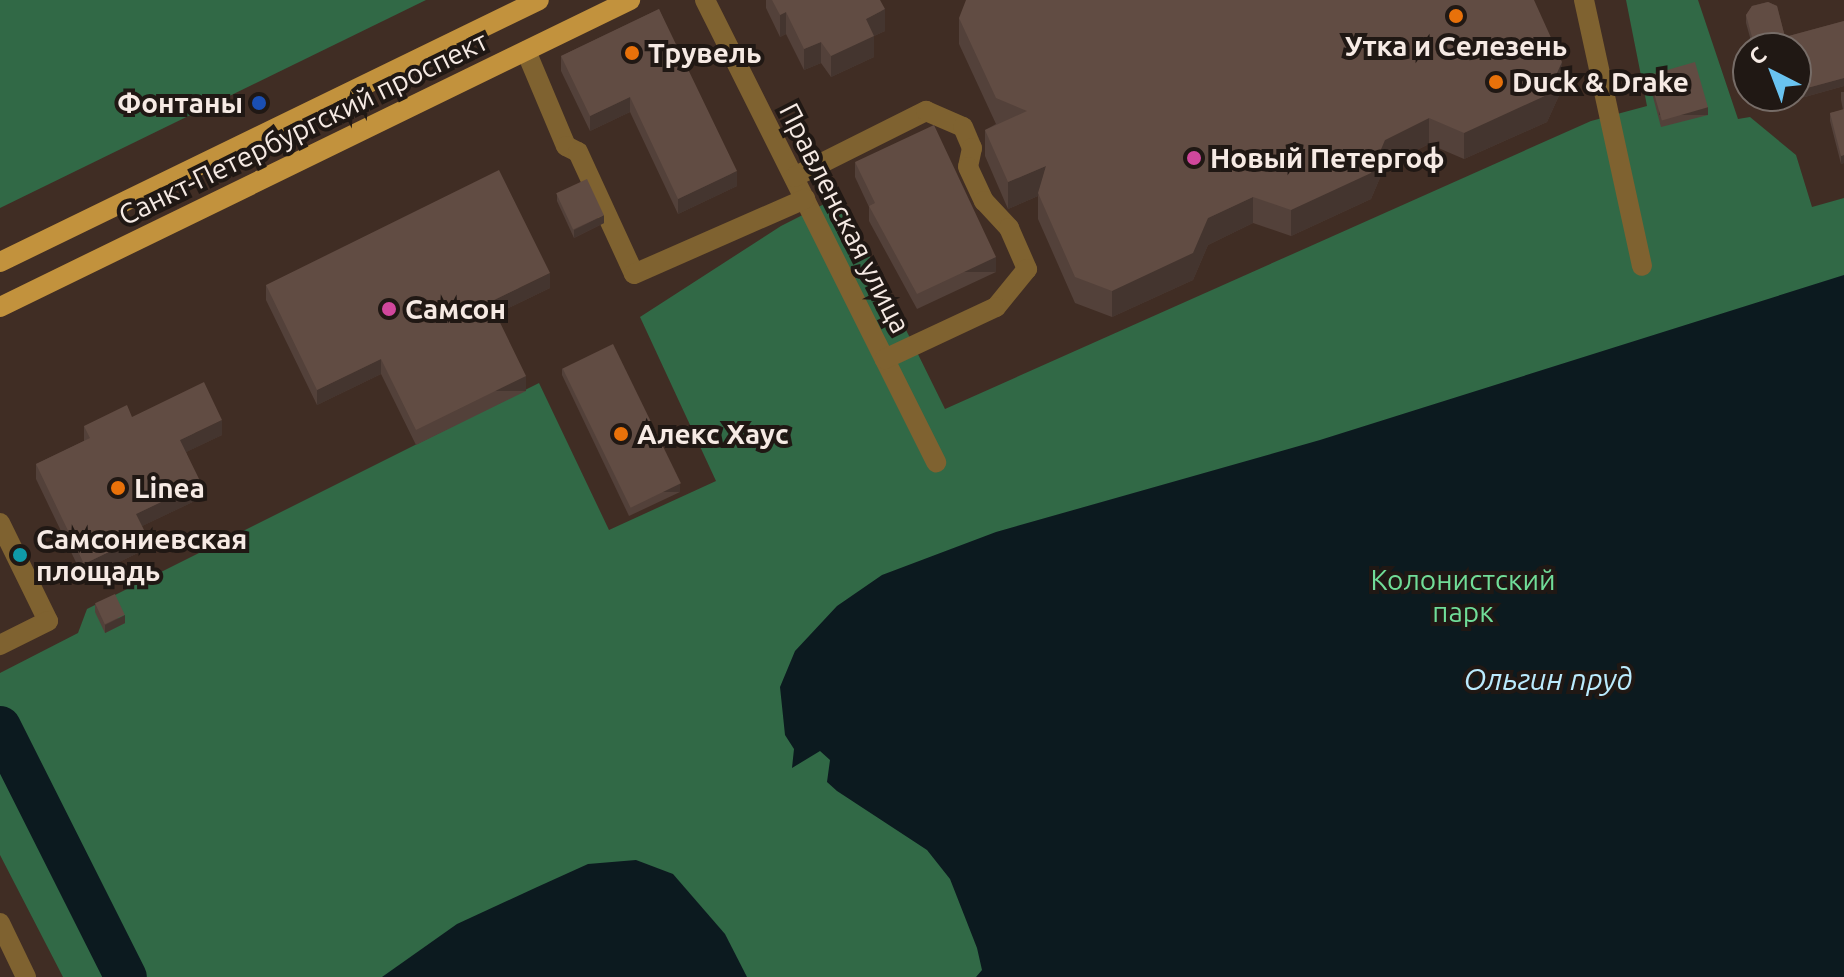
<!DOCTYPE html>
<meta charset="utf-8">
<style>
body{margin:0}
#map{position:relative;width:1844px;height:977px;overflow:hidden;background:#402d24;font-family:Ubuntu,sans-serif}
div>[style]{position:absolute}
.green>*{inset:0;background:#316946}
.water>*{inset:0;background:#0c1a1f}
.canal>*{height:42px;margin:-21px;padding:0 21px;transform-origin:21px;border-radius:21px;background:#0c1a1f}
.minor>*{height:20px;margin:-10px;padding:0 10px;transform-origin:10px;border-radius:10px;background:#7f6230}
.major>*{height:20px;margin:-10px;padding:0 10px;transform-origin:10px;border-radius:10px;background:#c2923d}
.wall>*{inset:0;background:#53413a}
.shaded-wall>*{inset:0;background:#44352f;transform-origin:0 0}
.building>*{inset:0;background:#614c43;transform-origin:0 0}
.dots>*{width:22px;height:22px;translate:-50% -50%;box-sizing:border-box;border:4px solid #201814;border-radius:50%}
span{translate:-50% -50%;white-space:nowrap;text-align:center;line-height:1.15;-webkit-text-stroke:8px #201814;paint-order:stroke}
.poi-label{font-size:28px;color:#f6eae4;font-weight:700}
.left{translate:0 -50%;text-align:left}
.right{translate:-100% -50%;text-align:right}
.street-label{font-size:28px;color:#f6eae4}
.park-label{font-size:28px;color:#70dd98}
.water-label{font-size:30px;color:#baebfe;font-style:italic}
.north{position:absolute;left:1732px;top:32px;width:80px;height:80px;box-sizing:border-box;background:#201814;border:2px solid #766c67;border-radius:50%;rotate:318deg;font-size:22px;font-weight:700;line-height:32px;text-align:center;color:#f6eae4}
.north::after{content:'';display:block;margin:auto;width:28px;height:36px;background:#69c3f1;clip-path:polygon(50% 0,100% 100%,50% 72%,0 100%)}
</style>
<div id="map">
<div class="green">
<div style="clip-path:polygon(0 0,426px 0,0 208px)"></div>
<div style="clip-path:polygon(1626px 0,1698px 0,1738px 119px,1750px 117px,1796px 155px,1812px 207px,1844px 198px,1844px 977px,63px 977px,0 855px,0 673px,78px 633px,87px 609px,539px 383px,609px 530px,716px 481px,640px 317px,781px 226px,840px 196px,945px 409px,1591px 121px,1647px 106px)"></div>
</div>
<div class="water">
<div style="clip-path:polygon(1844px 275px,1844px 977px,976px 977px,982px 970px,977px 948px,950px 879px,927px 850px,837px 791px,827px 782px,830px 760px,820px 751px,792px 768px,794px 749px,785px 735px,780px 687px,795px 651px,837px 606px,882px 575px,996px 532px,1320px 440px)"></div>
<div style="clip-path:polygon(636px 860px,673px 874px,725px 934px,747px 977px,382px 977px,457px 924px,535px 888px,588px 864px)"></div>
</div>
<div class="canal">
<div style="left:0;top:727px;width:280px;rotate:63.3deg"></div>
</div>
<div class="minor">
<div style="left:705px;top:0;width:517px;rotate:63.43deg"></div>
<div style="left:1584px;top:0;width:272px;rotate:77.7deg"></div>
<div style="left:526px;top:51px;width:103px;rotate:67.2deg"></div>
<div style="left:566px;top:146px;width:13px;rotate:27deg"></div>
<div style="left:578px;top:152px;width:134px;rotate:65.3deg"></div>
<div style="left:634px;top:274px;width:187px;rotate:-23.7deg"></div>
<div style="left:794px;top:177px;width:148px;rotate:-26.6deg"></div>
<div style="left:926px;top:111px;width:40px;rotate:23.4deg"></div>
<div style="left:963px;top:127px;width:23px;rotate:67deg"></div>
<div style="left:972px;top:148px;width:19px;rotate:102deg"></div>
<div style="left:968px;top:167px;width:38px;rotate:65deg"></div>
<div style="left:984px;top:201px;width:37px;rotate:47deg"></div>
<div style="left:1009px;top:228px;width:45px;rotate:66.3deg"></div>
<div style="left:1027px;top:269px;width:49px;rotate:129.2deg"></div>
<div style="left:996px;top:307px;width:123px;rotate:154.9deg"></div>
<div style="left:0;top:523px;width:109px;rotate:63.9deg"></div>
<div style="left:48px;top:621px;width:54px;rotate:153.4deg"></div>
<div style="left:0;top:923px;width:60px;rotate:64.3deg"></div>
</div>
<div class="major">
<div style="left:0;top:262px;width:599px;rotate:-25.92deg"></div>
<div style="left:0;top:307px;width:701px;rotate:-25.98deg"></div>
</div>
<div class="wall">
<div style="clip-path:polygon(766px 0,880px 0,885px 31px,874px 36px,874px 57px,831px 77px,821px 63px,804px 70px,786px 34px,780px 37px,766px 8px)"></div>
<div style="clip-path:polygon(1768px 2px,1777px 6px,1785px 37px,1844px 21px,1844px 86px,1769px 107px,1766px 96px,1796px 96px,1796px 48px,1753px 48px,1746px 23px,1746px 15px,1752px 6px)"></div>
<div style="clip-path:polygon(659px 9px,737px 186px,678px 214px,630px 112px,590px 131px,561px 71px,561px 56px)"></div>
<div style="clip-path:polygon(959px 18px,1562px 89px,1547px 122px,1464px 159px,1429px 144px,1385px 166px,1371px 199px,1291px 236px,1253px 223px,1208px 245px,1193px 280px,1112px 317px,1075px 303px,1038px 219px,1038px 196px,1008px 209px,985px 156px,985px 130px,996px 124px,959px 44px)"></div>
<div style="clip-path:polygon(1649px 75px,1708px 115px,1661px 127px,1649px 82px)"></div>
<div style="clip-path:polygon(1841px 92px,1844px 92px,1844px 163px,1841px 164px,1830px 121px,1830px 113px,1843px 110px,1841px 100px)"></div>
<div style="clip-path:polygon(855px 162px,996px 272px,917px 309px,869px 221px,869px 207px,855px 177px)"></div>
<div style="clip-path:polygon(557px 194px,604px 223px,574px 238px,557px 201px)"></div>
<div style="clip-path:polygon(266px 285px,550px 288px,496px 314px,526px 391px,416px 445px,381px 374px,317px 405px,266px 300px)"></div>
<div style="clip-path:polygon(562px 368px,680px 492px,629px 516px,562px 375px)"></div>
<div style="clip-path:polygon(84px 426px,222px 435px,186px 452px,201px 498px,142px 526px,146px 549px,84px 579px,36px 479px,36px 464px,84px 441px)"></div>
<div style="clip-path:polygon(95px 604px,125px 623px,105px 633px,95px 612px)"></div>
</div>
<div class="shaded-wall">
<div style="clip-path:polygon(885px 9px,885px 31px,874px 36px,874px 57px,831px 77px,831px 56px,866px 19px)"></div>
<div style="clip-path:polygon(786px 12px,786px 34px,780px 37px,780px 15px)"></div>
<div style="clip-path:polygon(821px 42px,821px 63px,804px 70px,804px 49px)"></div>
<div style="clip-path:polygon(1562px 62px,1562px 89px,1547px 122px,1464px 159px,1464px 133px)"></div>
<div style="clip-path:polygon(1844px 78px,1844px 86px,1769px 107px,1769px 99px,1779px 96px,1796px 96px,1796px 91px)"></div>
<div style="clip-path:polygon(630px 97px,630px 112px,590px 131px,590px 116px)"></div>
<div style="left:1708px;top:107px;width:8px;height:49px;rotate:90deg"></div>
<div style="clip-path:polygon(1429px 118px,1429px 144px,1385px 166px,1371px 199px,1291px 236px,1291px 210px,1385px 140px)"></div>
<div style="clip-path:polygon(1844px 155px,1844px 163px,1841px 164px,1841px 156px)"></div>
<div style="clip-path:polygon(1046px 166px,1038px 196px,1008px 209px,1008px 182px)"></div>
<div style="clip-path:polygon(737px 171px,737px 186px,678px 214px,678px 199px)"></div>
<div style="clip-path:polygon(1253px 197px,1253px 223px,1208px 245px,1193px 280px,1112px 317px,1112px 291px,1208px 218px)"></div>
<div style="clip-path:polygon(604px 215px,604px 223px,574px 238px,574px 230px)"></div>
<div style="left:996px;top:257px;width:15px;height:87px;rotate:90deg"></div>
<div style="clip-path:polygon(550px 273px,550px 288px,490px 317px,490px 302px)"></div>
<div style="clip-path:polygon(381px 359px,381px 374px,317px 405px,317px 390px)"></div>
<div style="left:526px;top:376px;width:15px;height:123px;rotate:90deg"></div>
<div style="clip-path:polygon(222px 420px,222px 435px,180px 455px,180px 440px)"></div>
<div style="clip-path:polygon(201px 483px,201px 498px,136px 529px,136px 514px)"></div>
<div style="left:680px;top:484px;width:8px;height:56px;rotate:90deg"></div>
<div style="clip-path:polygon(146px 534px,146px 549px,84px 579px,84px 564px)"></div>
<div style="clip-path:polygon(125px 615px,125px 623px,105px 633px,105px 625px)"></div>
</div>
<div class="building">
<div style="clip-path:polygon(772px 0,880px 0,885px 9px,866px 19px,874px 36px,831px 56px,821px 42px,804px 49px,786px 12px,780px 15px)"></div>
<div style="clip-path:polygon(966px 0,1534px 0,1562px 62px,1547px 95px,1464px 133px,1429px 118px,1385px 140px,1371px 173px,1291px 210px,1253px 197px,1208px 218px,1193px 253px,1112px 291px,1075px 277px,1038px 193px,1046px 166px,1008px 182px,985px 130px,1027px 111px,996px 98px,959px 18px)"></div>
<div style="clip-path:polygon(1768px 2px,1777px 6px,1785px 37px,1844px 21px,1844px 78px,1796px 91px,1796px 48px,1755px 48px,1746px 15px,1752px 6px)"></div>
<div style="clip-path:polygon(659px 9px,737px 171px,678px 199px,630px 97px,590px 116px,561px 56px)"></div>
<div style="left:1695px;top:62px;width:47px;height:48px;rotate:74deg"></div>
<div style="clip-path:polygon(1844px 109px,1844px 155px,1841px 156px,1830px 113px)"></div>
<div style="clip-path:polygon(934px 125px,996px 257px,917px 294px,869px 206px,875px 203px,855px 162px)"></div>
<div style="clip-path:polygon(499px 170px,550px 273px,490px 302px,526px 376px,416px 430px,381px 359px,317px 390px,266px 285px)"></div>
<div style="left:587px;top:179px;width:40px;height:34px;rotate:65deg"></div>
<div style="left:613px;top:344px;width:155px;height:56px;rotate:64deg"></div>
<div style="clip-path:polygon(204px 382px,222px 420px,180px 440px,201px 483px,136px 514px,146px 534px,84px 564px,36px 464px,90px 438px,84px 426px,127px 405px,132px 417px)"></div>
<div style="left:115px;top:594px;width:23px;height:22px;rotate:65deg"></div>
</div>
<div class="dots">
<div style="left:1456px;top:16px;background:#e8710a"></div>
<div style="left:632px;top:53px;background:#e8710a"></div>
<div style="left:1496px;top:82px;background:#e8710a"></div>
<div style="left:259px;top:103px;background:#1a4fb4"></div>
<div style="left:1194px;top:158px;background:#d1479c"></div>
<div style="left:389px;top:309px;background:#d1479c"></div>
<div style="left:621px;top:434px;background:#e8710a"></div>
<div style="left:118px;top:488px;background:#e8710a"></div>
<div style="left:20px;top:555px;background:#0f9aa8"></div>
</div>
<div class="poi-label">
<span style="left:1456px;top:46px">Утка и Селезень</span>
<span class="left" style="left:648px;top:53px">Трувель</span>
<span class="left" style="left:1512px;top:82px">Duck &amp; Drake</span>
<span class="right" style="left:243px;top:103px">Фонтаны</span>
<span class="left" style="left:1210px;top:158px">Новый Петергоф</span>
<span class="left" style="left:405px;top:309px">Самсон</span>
<span class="left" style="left:637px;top:434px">Алекс Хаус</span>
<span class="left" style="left:134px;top:488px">Linea</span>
<span class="left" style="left:36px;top:555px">Самсониевская<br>площадь</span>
</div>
<div class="street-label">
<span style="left:303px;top:128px;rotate:-26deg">Санкт-Петербургский проспект</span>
<span style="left:845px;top:218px;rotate:63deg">Правленская улица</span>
</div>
<div class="park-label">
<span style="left:1463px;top:596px">Колонистский<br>парк</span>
</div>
<div class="water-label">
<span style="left:1548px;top:679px">Ольгин пруд</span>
</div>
<div class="north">С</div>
</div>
